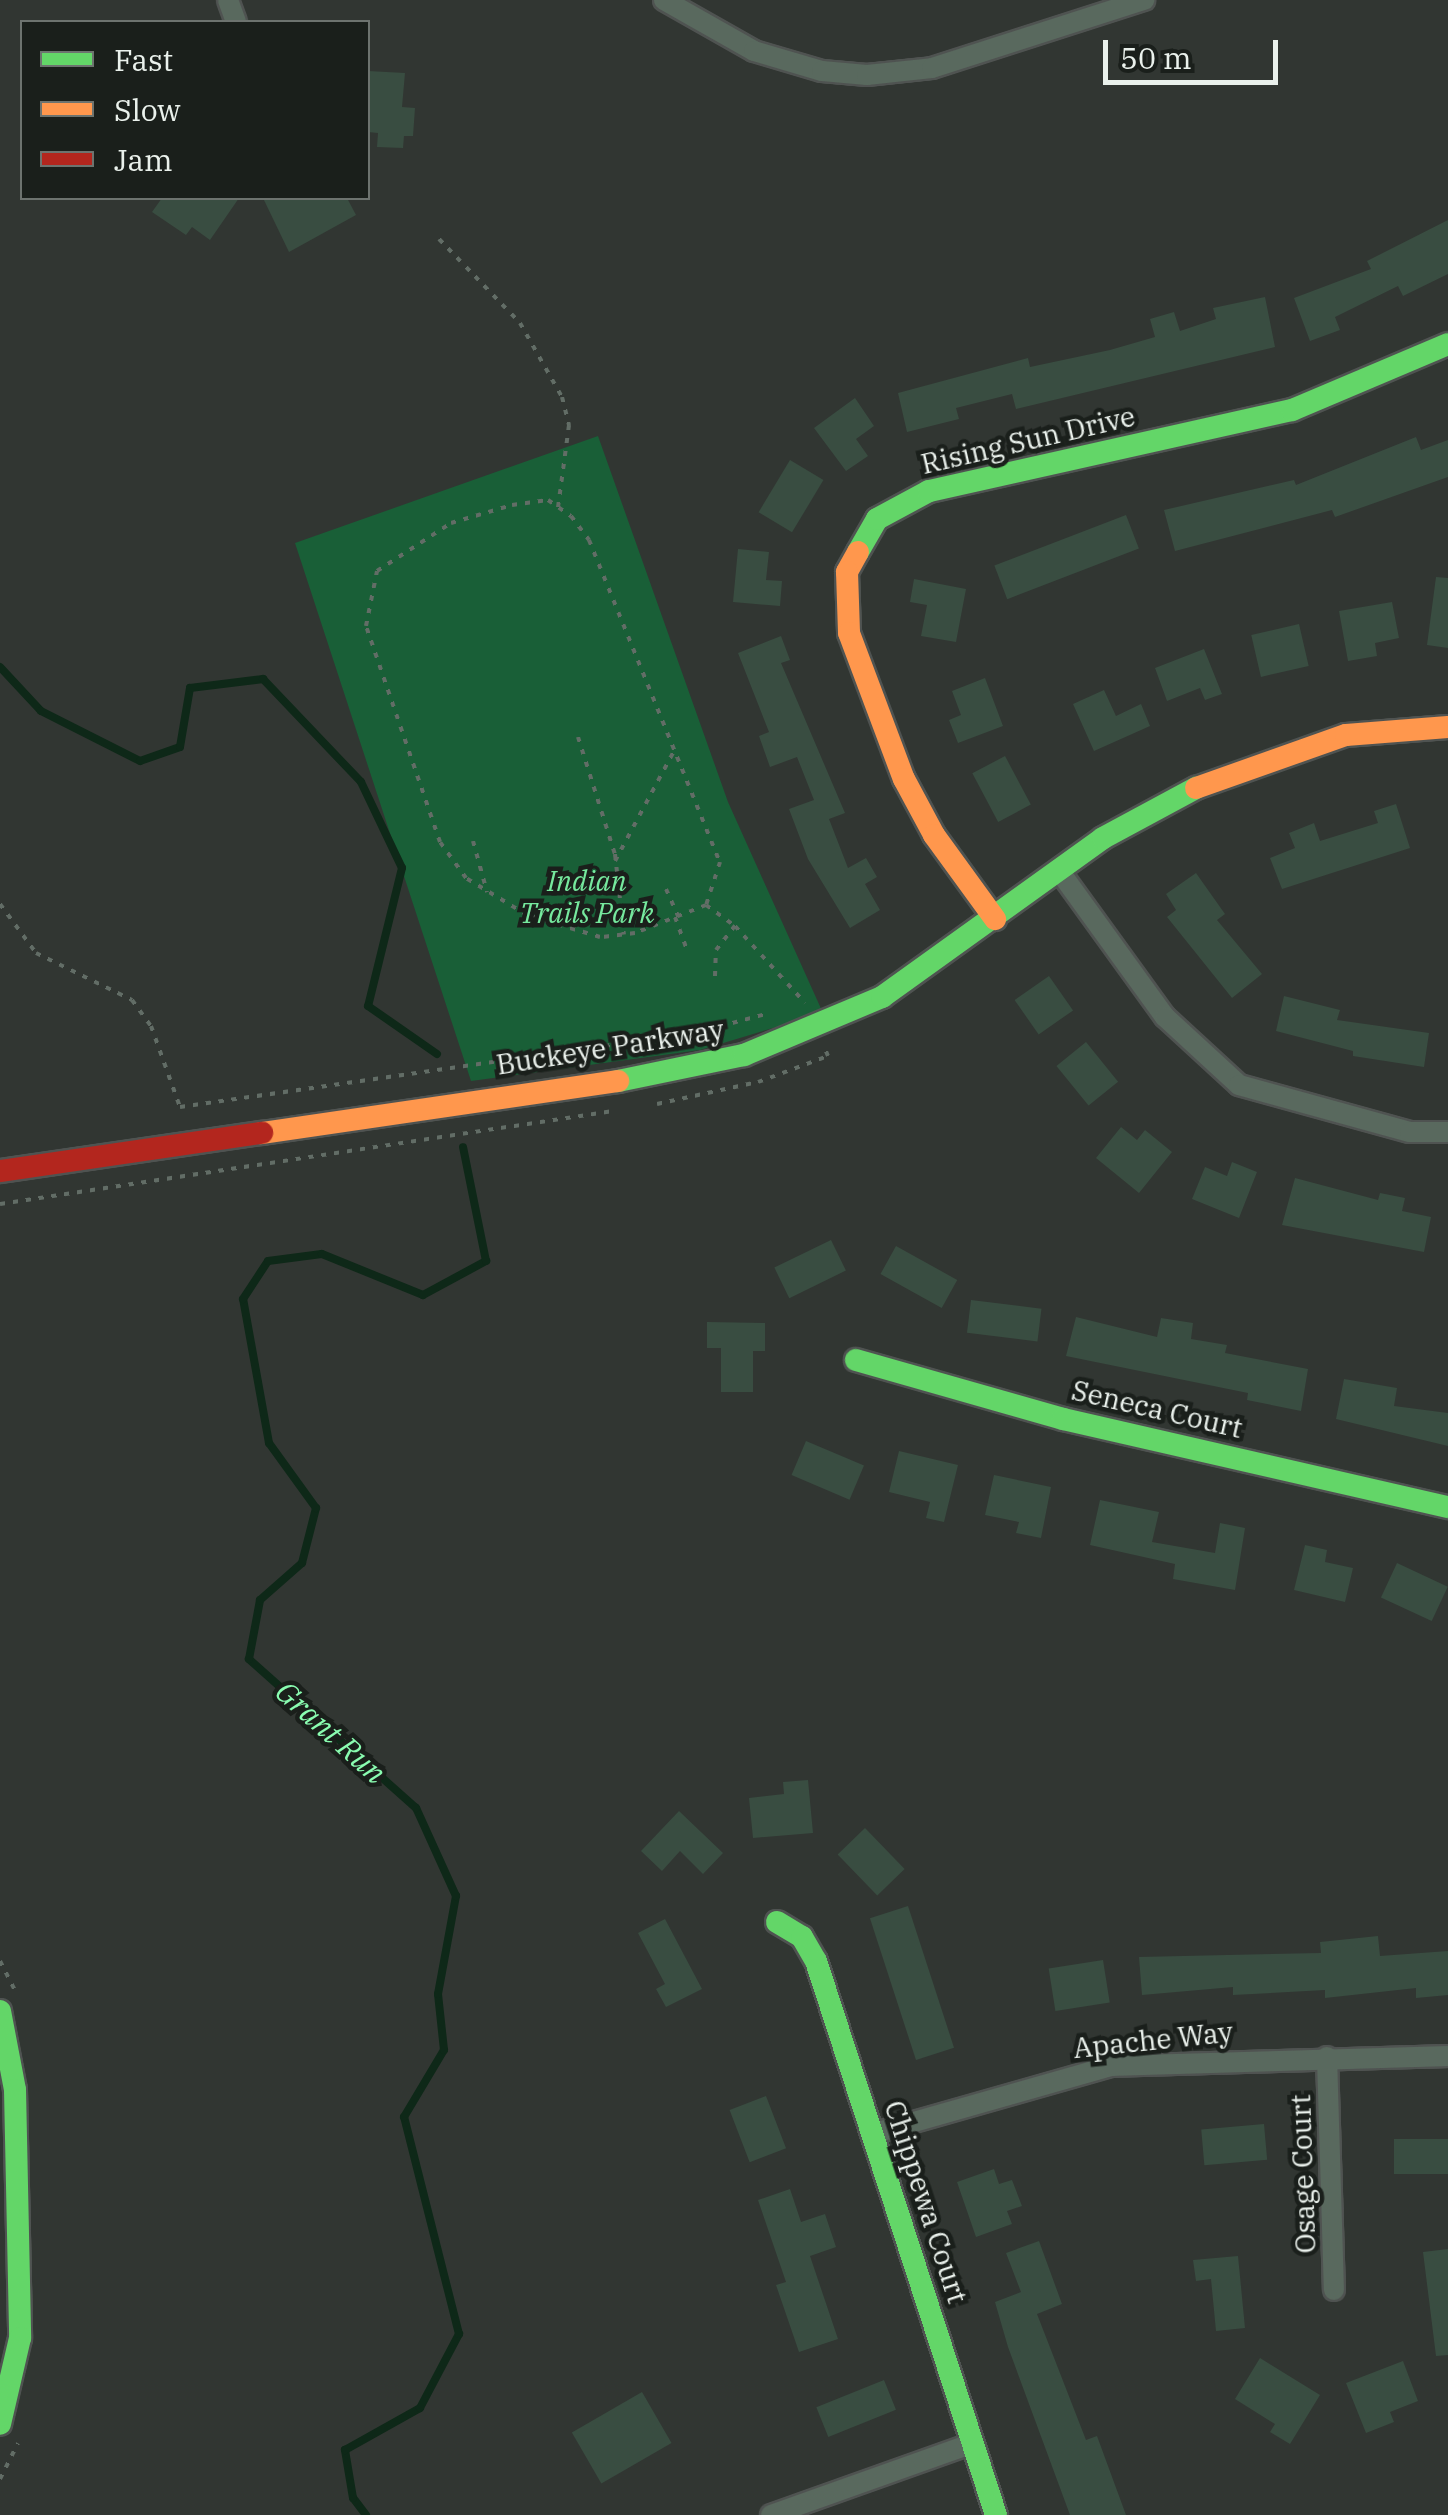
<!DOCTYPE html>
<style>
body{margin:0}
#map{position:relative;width:1448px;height:2515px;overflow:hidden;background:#313632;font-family:"IBM Plex Serif",serif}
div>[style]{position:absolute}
.green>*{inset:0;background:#195f37}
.stream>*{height:8px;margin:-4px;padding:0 4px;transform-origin:4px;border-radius:4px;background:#0e2818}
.building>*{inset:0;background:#394d41;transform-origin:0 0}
.path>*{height:4px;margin-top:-2px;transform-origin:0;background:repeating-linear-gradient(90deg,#626d66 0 5px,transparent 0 13px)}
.roads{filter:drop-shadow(2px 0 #4f5351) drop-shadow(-2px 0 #4f5351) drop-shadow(0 2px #4f5351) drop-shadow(0 -2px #4f5351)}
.street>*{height:20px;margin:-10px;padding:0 10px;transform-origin:10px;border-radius:10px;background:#59695e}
.fast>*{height:22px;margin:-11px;padding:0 11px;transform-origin:11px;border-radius:11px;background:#63d668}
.slow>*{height:22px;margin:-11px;padding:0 11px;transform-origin:11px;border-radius:11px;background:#ff974d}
.jam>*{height:22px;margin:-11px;padding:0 11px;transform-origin:11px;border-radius:11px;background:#b3261e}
span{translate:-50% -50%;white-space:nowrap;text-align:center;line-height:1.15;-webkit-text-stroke:9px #1a1f1b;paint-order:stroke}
.street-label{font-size:28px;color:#eaf1ec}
.park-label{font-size:28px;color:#76e99e;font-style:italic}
.water-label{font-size:30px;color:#8afdb1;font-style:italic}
.legend{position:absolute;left:20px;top:20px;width:350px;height:180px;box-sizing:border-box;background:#1a1f1b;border:2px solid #6d736f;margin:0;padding:12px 18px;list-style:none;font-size:30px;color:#eaf1ec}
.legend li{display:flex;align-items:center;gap:20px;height:50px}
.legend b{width:50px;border:2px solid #6d736f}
.scale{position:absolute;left:1103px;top:40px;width:175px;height:45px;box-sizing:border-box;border:5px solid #eaf1ec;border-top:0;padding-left:12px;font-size:30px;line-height:35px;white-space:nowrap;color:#eaf1ec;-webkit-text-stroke:8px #1a1f1b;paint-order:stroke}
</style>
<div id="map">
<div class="green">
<div style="clip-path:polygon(598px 436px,728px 802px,823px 1013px,700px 1050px,471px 1081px,295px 543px)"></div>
</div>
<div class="stream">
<div style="left:0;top:667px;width:60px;rotate:47deg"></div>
<div style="left:41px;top:711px;width:111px;rotate:26.8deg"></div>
<div style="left:140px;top:761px;width:42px;rotate:-19.3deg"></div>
<div style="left:180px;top:747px;width:60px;rotate:-80.4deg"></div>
<div style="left:190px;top:688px;width:74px;rotate:-7deg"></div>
<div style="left:263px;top:679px;width:142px;rotate:46.4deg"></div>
<div style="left:361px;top:782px;width:95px;rotate:64.5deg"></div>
<div style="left:402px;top:868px;width:142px;rotate:103.8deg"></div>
<div style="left:368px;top:1006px;width:84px;rotate:34.8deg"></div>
<div style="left:366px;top:2515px;width:21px;rotate:-127deg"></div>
<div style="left:353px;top:2498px;width:49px;rotate:-99.5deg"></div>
<div style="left:345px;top:2450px;width:86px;rotate:-29.2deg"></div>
<div style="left:420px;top:2408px;width:84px;rotate:-62.2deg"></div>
<div style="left:459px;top:2334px;width:224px;rotate:-104.2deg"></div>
<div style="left:404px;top:2117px;width:78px;rotate:-59.2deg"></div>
<div style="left:444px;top:2050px;width:56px;rotate:-96.1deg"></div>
<div style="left:438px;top:1994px;width:100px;rotate:-79.6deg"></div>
<div style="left:456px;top:1896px;width:97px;rotate:-114.4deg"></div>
<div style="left:416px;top:1808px;width:224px;rotate:-138.3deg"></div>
<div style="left:249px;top:1659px;width:60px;rotate:-79.4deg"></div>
<div style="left:260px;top:1600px;width:56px;rotate:-41.4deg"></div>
<div style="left:302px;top:1563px;width:57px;rotate:-75.7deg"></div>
<div style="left:316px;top:1508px;width:80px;rotate:-125.9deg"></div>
<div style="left:269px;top:1443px;width:146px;rotate:-100.2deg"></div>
<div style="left:243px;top:1299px;width:45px;rotate:-56.7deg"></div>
<div style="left:268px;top:1261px;width:54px;rotate:-7.4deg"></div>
<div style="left:322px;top:1254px;width:109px;rotate:22.1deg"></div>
<div style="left:423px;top:1295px;width:72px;rotate:-28.4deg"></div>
<div style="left:486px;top:1261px;width:116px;rotate:-101.4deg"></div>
</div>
<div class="building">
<div style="clip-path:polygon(368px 71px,405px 73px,402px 107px,415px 108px,413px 136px,404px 136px,403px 148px,377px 147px,378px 133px,368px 132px)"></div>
<div style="clip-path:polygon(162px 198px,239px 198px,210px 240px,192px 227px,186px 235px,152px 212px)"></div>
<div style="clip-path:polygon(263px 198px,347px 198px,356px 215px,289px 252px)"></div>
<div style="clip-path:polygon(1448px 220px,1448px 274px,1403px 296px,1398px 286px,1335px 317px,1340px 330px,1310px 341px,1294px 298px,1371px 269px,1367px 261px)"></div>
<div style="clip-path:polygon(1265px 297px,1275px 347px,1016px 409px,1012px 394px,956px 408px,959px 419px,907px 432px,898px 393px,1028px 358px,1030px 367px,1110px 350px,1155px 337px,1150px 319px,1174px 312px,1180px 331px,1216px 319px,1213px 308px)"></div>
<div style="clip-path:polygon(855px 398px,874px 426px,856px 439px,868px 456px,846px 471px,814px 428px)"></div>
<div style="clip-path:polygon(1416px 437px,1421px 450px,1448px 440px,1448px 477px,1335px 517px,1332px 510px,1175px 551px,1164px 510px,1294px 480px,1296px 485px)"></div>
<div style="left:790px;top:460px;width:39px;height:61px;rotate:31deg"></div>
<div style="left:1126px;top:515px;width:36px;height:141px;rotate:69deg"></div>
<div style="clip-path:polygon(738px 549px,769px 552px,766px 580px,782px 581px,780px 606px,733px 602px)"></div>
<div style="clip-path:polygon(1436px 577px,1448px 578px,1448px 648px,1427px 645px)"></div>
<div style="clip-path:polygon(914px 579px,966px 589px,956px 642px,921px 636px,927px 605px,910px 602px)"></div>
<div style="clip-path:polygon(1392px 602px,1399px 638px,1375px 643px,1377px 656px,1348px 661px,1339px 611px)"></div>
<div style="left:1299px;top:624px;width:43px;height:49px;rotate:77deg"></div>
<div style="clip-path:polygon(781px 636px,790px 660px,781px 663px,845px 813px,829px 819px,848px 868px,866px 858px,877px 877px,865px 884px,880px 910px,850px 928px,808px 859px,789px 809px,814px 800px,797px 757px,770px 767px,759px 736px,769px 732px,738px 653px)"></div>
<div style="clip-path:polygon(1204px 649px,1222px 694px,1205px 700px,1200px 688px,1167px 701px,1155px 668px)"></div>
<div style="clip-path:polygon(985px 678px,1003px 726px,958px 743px,949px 720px,961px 715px,952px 691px)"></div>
<div style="clip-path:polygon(1104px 690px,1116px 716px,1141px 704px,1150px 726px,1094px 751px,1073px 704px)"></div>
<div style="left:1005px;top:756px;width:55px;height:37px;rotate:62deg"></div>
<div style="clip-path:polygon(1396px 804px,1410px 848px,1282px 889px,1270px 858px,1295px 848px,1289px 833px,1314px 823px,1320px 841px,1378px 823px,1374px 811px)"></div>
<div style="clip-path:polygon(1196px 873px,1225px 914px,1217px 920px,1262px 974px,1232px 998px,1167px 917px,1176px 910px,1166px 894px)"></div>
<div style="left:1049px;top:976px;width:42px;height:42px;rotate:55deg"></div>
<div style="clip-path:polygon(1284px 996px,1340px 1010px,1337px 1020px,1429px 1033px,1424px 1067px,1353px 1056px,1353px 1051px,1276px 1031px)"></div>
<div style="left:1086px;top:1042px;width:51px;height:38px;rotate:51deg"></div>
<div style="clip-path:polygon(1121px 1127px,1137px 1140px,1145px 1130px,1172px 1152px,1139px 1193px,1096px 1158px)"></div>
<div style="clip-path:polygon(1232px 1162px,1257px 1172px,1239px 1218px,1192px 1199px,1205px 1167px,1227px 1176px)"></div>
<div style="clip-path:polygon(1295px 1178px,1378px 1200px,1380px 1193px,1405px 1198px,1402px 1211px,1431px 1217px,1424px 1252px,1282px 1225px)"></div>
<div style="left:831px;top:1240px;width:34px;height:63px;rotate:64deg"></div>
<div style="left:896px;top:1246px;width:70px;height:32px;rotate:29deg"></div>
<div style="left:971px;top:1300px;width:71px;height:33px;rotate:7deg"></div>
<div style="clip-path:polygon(1076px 1317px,1157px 1337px,1161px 1318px,1193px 1323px,1191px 1339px,1227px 1345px,1225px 1353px,1308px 1369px,1301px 1411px,1247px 1400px,1248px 1393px,1066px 1356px)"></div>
<div style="clip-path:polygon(707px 1322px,765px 1323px,765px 1351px,753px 1351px,753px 1392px,721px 1392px,721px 1348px,707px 1348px)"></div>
<div style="clip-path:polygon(1344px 1379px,1397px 1388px,1394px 1406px,1448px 1413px,1448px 1446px,1336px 1419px)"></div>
<div style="left:806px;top:1441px;width:63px;height:37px;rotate:23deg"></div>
<div style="clip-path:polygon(899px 1451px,958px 1465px,944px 1522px,926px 1518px,930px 1502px,889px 1492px)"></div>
<div style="clip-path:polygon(994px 1475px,1051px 1487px,1041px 1538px,1016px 1533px,1019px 1522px,985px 1515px)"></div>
<div style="clip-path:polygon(1100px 1500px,1159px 1512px,1152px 1542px,1215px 1553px,1220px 1523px,1245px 1528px,1235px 1590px,1173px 1579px,1175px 1564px,1090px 1545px)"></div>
<div style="clip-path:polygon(1305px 1545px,1327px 1550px,1325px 1562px,1353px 1568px,1345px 1602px,1294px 1590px)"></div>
<div style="left:1397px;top:1563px;width:56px;height:38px;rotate:25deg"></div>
<div style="clip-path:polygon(808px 1780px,813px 1833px,753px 1838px,749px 1798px,784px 1794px,783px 1782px)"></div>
<div style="clip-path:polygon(679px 1811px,723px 1853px,703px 1874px,680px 1851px,662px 1871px,641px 1851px)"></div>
<div style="left:865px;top:1828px;width:57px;height:38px;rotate:46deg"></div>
<div style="left:908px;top:1906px;width:149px;height:40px;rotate:72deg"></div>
<div style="clip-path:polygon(665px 1919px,702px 1989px,666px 2007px,656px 1989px,665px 1984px,638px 1933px)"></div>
<div style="clip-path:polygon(1378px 1936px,1380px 1956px,1448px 1951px,1448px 1995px,1416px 1998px,1416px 1988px,1325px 1998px,1325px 1990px,1233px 1995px,1233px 1987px,1142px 1995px,1139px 1957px,1321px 1953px,1320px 1942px)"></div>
<div style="left:1103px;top:1960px;width:43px;height:55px;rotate:81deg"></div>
<div style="left:766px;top:2096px;width:56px;height:39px;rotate:69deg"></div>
<div style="left:1264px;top:2124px;width:36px;height:63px;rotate:85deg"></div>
<div style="left:1448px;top:2139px;width:35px;height:54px;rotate:90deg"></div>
<div style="clip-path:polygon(994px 2169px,999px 2184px,1012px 2180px,1022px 2206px,1007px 2211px,1012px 2224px,976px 2237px,957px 2182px)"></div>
<div style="clip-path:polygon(790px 2189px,801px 2222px,825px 2214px,836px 2247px,810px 2256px,838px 2339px,799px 2352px,776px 2285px,786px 2282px,758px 2200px)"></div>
<div style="clip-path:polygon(1039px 2241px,1062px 2304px,1037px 2314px,1086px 2440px,1097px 2436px,1126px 2515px,1070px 2515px,1008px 2347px,995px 2302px,1021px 2292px,1006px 2253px)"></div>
<div style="clip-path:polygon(1448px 2249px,1448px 2355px,1436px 2356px,1423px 2252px)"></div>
<div style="clip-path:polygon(1238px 2256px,1245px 2328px,1216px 2331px,1211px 2279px,1196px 2281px,1193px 2260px)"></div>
<div style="clip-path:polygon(1260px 2358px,1320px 2395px,1290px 2444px,1270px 2432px,1275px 2424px,1235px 2399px)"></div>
<div style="clip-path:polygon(1403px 2361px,1418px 2401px,1390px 2412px,1394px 2422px,1366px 2433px,1346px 2383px)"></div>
<div style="left:884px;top:2380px;width:32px;height:73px;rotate:68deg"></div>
<div style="left:642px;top:2392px;width:59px;height:81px;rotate:60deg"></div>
</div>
<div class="path">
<div style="left:439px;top:239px;width:117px;rotate:46deg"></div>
<div style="left:520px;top:323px;width:85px;rotate:60.4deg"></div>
<div style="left:562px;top:397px;width:29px;rotate:76deg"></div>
<div style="left:569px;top:425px;width:83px;rotate:97.6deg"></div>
<div style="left:578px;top:737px;width:123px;rotate:72.5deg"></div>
<div style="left:615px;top:854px;width:81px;rotate:83.7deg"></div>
<div style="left:473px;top:841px;width:53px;rotate:74.6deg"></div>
<div style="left:615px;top:861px;width:125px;rotate:-61.8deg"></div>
<div style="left:666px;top:889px;width:30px;rotate:66deg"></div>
<div style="left:0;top:904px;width:61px;rotate:53.7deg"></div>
<div style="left:36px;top:953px;width:107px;rotate:26.1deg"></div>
<div style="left:132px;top:1000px;width:32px;rotate:54deg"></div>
<div style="left:151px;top:1026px;width:86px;rotate:70.3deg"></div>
<div style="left:180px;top:1107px;width:520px;rotate:-8.18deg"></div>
<div style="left:695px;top:1033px;width:73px;rotate:-15deg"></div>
<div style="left:706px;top:905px;width:76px;rotate:158.5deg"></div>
<div style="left:635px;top:933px;width:35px;rotate:173deg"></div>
<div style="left:600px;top:937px;width:76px;rotate:-163.2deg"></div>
<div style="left:527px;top:915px;width:71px;rotate:-148.8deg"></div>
<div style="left:466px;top:878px;width:44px;rotate:-125.8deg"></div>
<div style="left:440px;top:842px;width:228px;rotate:-108.9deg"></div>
<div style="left:366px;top:626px;width:56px;rotate:-78.7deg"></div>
<div style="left:377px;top:571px;width:88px;rotate:-33deg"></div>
<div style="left:451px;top:523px;width:64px;rotate:-16.4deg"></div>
<div style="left:512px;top:505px;width:36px;rotate:-8deg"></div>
<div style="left:548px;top:500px;width:28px;rotate:35deg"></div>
<div style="left:571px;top:516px;width:30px;rotate:53deg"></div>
<div style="left:589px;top:540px;width:348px;rotate:67.9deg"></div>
<div style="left:720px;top:862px;width:45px;rotate:108deg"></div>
<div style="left:706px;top:905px;width:36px;rotate:36deg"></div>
<div style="left:735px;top:926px;width:104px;rotate:47.7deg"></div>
<div style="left:675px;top:917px;width:38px;rotate:70deg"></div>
<div style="left:715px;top:976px;width:26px;rotate:-88deg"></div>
<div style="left:716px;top:950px;width:31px;rotate:-52deg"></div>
<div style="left:657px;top:1104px;width:103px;rotate:-12.3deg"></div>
<div style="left:758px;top:1082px;width:75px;rotate:-20.4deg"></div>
<div style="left:828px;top:1056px;width:8px;rotate:-113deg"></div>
<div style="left:0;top:1204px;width:620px;rotate:-8.63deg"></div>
<div style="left:0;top:1961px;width:33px;rotate:63deg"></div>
<div style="left:0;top:2479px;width:40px;rotate:-63.4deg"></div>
</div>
<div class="roads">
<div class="street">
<div style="left:228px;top:0;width:23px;rotate:70deg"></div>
<div style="left:664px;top:0;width:103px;rotate:29.5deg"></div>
<div style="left:754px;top:51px;width:71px;rotate:16.4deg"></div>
<div style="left:822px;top:71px;width:45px;rotate:5.1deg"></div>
<div style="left:867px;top:75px;width:65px;rotate:-6.1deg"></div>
<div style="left:932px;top:68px;width:223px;rotate:-17.8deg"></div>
<div style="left:1060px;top:872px;width:179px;rotate:54.1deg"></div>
<div style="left:1165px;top:1017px;width:100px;rotate:42.6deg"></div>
<div style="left:1239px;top:1085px;width:177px;rotate:15.4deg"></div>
<div style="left:1410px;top:1132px;width:38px"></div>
<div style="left:1327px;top:2057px;width:233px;rotate:88.3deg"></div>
<div style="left:872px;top:2134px;width:248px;rotate:-15.9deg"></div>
<div style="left:1110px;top:2066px;width:338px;rotate:-1.7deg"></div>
<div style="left:771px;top:2515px;width:214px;rotate:-19.6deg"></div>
</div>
<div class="fast">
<div style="left:858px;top:552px;width:38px;rotate:-60deg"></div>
<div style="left:877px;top:519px;width:59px;rotate:-28.3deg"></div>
<div style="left:929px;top:491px;width:372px;rotate:-12.6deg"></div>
<div style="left:1292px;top:410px;width:169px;rotate:-22.9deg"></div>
<div style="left:618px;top:1081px;width:129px;rotate:-11.7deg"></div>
<div style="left:744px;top:1055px;width:150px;rotate:-22.8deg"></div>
<div style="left:882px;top:997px;width:272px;rotate:-35.7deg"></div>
<div style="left:1103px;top:838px;width:106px;rotate:-28.3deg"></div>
<div style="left:856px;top:1360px;width:215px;rotate:15.9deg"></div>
<div style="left:1063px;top:1419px;width:395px;rotate:12.9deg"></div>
<div style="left:777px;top:1922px;width:29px;rotate:31deg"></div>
<div style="left:802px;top:1937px;width:28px;rotate:60deg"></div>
<div style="left:816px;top:1961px;width:583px;rotate:72deg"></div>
<div style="left:0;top:2011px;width:80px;rotate:79.2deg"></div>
<div style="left:15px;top:2090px;width:248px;rotate:88.8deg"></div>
<div style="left:20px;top:2338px;width:88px;rotate:103.1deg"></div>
</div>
<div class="slow">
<div style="left:858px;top:552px;width:23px;rotate:119deg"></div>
<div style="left:847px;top:572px;width:61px;rotate:88.1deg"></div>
<div style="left:849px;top:633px;width:156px;rotate:69.4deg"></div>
<div style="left:904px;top:779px;width:64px;rotate:61.8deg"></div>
<div style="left:934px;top:835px;width:104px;rotate:54deg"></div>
<div style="left:1196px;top:788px;width:159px;rotate:-19.5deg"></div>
<div style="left:1346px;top:735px;width:102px;rotate:-4.5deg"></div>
<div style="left:262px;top:1133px;width:360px;rotate:-8.3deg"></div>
</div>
<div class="jam">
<div style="left:0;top:1171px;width:265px;rotate:-8.3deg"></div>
</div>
</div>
<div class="street-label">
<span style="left:1028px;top:440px;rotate:-13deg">Rising Sun Drive</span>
<span style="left:610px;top:1047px;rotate:-9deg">Buckeye Parkway</span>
<span style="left:1157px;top:1409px;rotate:13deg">Seneca Court</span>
<span style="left:1153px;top:2040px;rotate:-6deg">Apache Way</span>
<span style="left:1303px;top:2174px;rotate:-92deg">Osage Court</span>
<span style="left:926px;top:2202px;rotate:72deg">Chippewa Court</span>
</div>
<div class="park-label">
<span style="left:587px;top:897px">Indian<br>Trails Park</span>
</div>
<div class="water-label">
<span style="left:331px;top:1732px;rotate:42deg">Grant Run</span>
</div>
<ul class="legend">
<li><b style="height:12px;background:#63d668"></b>Fast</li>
<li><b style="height:12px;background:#ff974d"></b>Slow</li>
<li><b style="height:12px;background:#b3261e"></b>Jam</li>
</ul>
<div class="scale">50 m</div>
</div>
